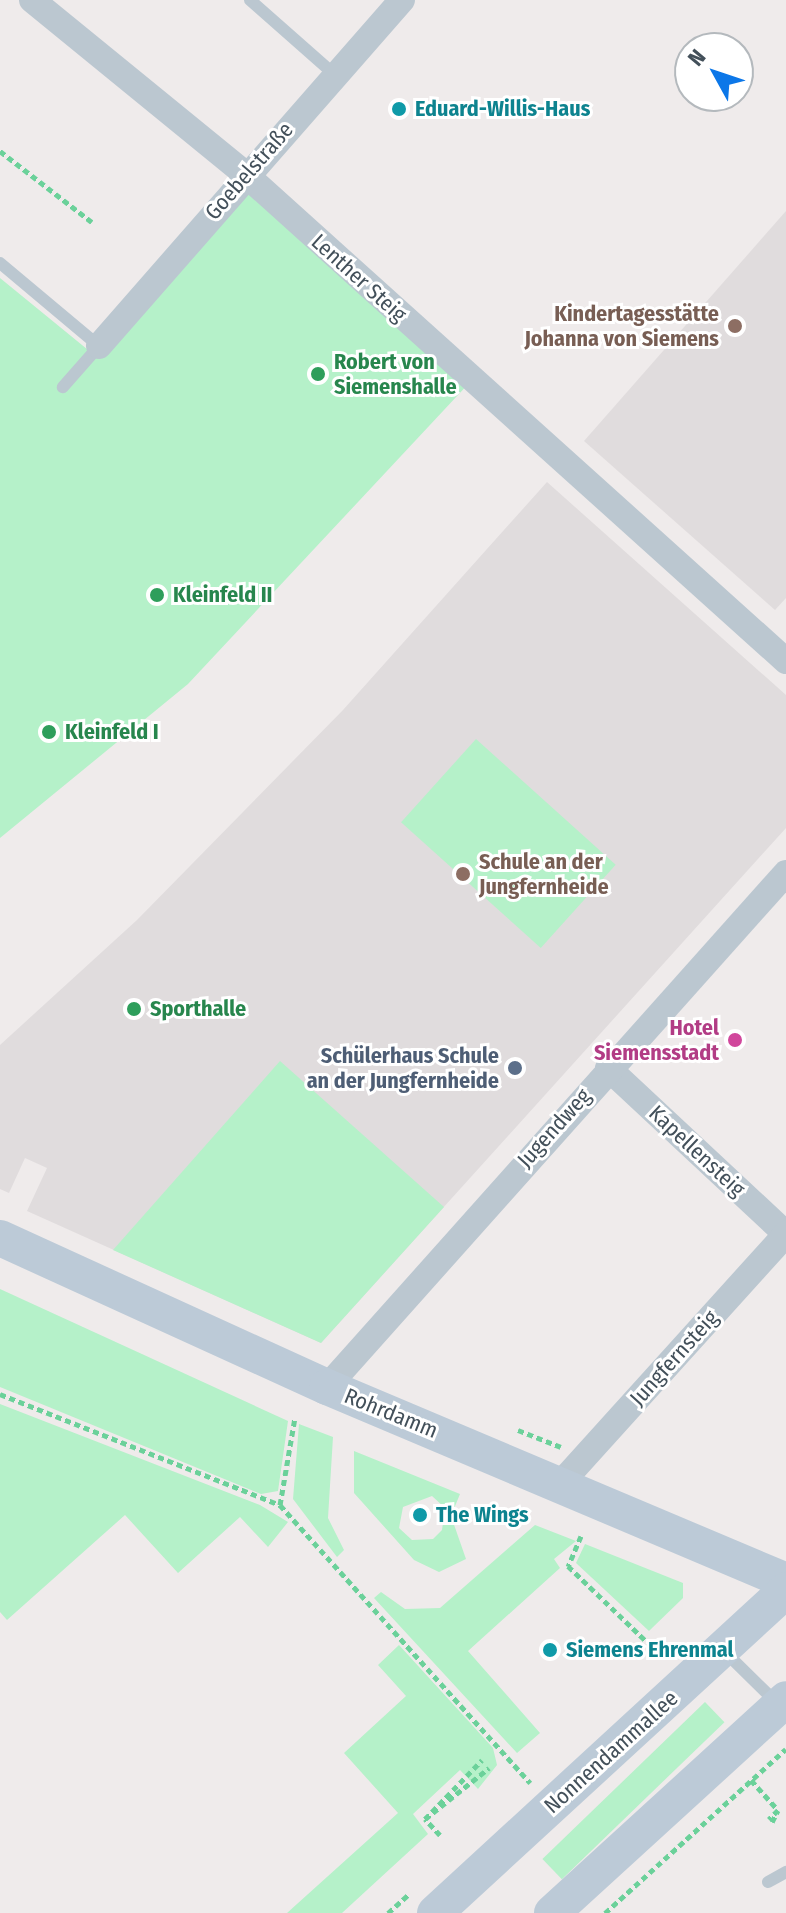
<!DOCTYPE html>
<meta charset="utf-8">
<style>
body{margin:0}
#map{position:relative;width:786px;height:1913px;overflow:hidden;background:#efebeb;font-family:"Fira Sans Condensed",sans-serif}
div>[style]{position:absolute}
.education>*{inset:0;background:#e0dcdd}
.green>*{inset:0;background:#b5f1c9;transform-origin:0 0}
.path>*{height:5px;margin-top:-2.5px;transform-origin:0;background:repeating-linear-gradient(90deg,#6bd19a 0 6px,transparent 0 10px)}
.lane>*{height:12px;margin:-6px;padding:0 6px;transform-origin:6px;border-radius:6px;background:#bbc7d0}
.street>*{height:26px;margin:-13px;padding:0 13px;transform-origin:13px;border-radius:13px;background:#bbc7d0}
.secondary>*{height:36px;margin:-18px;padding:0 18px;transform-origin:18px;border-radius:18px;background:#bccad7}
.dots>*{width:22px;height:22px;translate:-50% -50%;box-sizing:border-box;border:4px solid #fff;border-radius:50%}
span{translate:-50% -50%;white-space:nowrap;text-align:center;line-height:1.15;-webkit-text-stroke:6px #fff;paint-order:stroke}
.culture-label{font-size:22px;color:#0d838f;font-weight:700}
.left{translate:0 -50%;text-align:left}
.street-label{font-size:22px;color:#43505a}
.education-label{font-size:22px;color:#785e54;font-weight:700}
.right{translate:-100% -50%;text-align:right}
.leisure-label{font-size:22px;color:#27864d;font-weight:700}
.hotel-label{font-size:22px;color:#b23c85;font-weight:700}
.service-label{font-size:22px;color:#4e5e75;font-weight:700}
.north{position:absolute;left:674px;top:32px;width:80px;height:80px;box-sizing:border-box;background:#fff;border:2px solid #b4b9bd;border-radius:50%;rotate:310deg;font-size:22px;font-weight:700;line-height:32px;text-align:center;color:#43505a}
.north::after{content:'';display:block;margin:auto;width:28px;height:36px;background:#0c77e8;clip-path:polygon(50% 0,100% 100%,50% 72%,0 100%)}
</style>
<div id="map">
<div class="education">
<div style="clip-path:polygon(786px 211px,786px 598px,775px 610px,584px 441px)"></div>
<div style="clip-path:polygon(547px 482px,786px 695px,786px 828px,321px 1343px,27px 1211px,47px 1168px,25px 1158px,9px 1193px,0 1189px,0 1045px,137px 920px,343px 710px)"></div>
</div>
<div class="green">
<div style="clip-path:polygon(245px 174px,472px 380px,188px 684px,0 838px,0 278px,93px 354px)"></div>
<div style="left:476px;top:739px;width:188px;height:112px;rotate:42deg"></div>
<div style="clip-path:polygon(280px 1061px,444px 1207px,321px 1343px,113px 1250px)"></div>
<div style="clip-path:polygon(0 1289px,288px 1421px,278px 1491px,261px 1494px,0 1387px)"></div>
<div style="clip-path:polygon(0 1404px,260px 1505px,288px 1522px,268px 1547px,240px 1517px,178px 1573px,125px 1515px,7px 1620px,0 1612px)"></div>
<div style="clip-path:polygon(299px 1424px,333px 1437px,328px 1518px,344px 1550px,337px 1557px,293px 1499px)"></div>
<div style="clip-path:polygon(evenodd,354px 1451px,460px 1494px,451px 1516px,466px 1559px,439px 1572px,414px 1560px,354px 1493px,354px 1451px,432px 1496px,445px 1508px,442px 1530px,433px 1539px,412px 1540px,399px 1528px,403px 1507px,432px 1496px)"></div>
<div style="clip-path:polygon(535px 1525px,576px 1541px,554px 1559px,560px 1568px,468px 1651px,540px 1733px,517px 1753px,374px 1598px,381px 1592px,405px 1609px,440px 1608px)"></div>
<div style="clip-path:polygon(585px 1544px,683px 1583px,683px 1598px,649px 1631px,576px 1563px)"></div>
<div style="clip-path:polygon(399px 1645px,493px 1748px,497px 1765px,478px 1789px,460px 1770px,413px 1814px,428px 1834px,342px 1913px,287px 1913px,398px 1813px,344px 1753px,406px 1696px,378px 1665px)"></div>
<div style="left:705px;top:1702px;width:28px;height:226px;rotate:46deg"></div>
</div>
<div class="path">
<div style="left:0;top:151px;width:116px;rotate:37.7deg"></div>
<div style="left:0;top:1394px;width:301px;rotate:21.6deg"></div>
<div style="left:280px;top:1505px;width:374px;rotate:48deg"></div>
<div style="left:518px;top:1430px;width:46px;rotate:21.6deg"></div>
<div style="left:280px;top:1505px;width:89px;rotate:-80.3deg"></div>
<div style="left:581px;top:1536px;width:33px;rotate:113deg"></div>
<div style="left:568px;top:1566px;width:114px;rotate:43.9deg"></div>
<div style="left:751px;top:1780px;width:40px;rotate:48deg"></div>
<div style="left:778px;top:1810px;width:13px;rotate:135deg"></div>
<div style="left:425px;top:1819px;width:82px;rotate:-46deg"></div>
<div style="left:772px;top:1822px;width:13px;rotate:-63deg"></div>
<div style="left:440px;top:1835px;width:22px;rotate:-133deg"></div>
<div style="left:425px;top:1819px;width:82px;rotate:-38.6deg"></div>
<div style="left:388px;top:1913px;width:27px;rotate:-42deg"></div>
<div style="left:605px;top:1913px;width:244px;rotate:-42.2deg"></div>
</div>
<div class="lane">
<div style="left:250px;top:0;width:113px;rotate:41.4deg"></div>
<div style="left:0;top:263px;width:129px;rotate:40deg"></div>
<div style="left:99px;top:346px;width:55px;rotate:131.3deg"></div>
<div style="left:724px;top:1651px;width:74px;rotate:44.5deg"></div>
<div style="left:768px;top:1882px;width:21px;rotate:-29deg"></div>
</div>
<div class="street">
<div style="left:32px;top:0;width:275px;rotate:39.2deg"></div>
<div style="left:245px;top:174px;width:728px;rotate:41.99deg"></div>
<div style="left:99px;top:346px;width:460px;rotate:-48.8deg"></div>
<div style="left:608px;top:1068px;width:243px;rotate:43deg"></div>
<div style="left:327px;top:1387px;width:689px;rotate:-48.24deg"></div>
<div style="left:561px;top:1483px;width:336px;rotate:-47.9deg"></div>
</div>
<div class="secondary">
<div style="left:0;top:1238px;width:359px;rotate:24.5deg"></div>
<div style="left:327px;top:1387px;width:498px;rotate:22.9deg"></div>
<div style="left:435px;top:1913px;width:477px;rotate:-42.6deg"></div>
<div style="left:552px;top:1913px;width:317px;rotate:-42.4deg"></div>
</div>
<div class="dots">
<div style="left:399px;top:109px;background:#0f9aa8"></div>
<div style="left:735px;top:326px;background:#8d6e63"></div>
<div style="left:318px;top:374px;background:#2e9e5b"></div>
<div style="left:157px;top:595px;background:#2e9e5b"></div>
<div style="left:49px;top:732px;background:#2e9e5b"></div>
<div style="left:463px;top:874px;background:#8d6e63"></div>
<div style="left:134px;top:1009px;background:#2e9e5b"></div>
<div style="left:735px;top:1040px;background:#d1479c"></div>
<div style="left:515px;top:1068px;background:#5c6f8a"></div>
<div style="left:420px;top:1515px;background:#0f9aa8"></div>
<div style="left:550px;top:1650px;background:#0f9aa8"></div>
</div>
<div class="culture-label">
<span class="left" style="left:415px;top:109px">Eduard-Willis-Haus</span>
<span class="left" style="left:436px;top:1515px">The Wings</span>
<span class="left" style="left:566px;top:1650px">Siemens Ehrenmal</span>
</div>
<div class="street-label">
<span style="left:249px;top:171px;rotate:-49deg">Goebelstraße</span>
<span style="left:359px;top:278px;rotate:42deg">Lenther Steig</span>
<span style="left:554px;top:1128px;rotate:-48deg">Jugendweg</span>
<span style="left:697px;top:1151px;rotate:43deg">Kapellensteig</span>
<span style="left:674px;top:1358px;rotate:-48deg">Jungfernsteig</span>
<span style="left:391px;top:1413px;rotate:22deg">Rohrdamm</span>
<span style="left:611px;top:1752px;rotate:-42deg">Nonnendammallee</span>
</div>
<div class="education-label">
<span class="right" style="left:719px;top:326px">Kindertagesstätte<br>Johanna von Siemens</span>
<span class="left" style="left:479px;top:874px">Schule an der<br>Jungfernheide</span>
</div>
<div class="leisure-label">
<span class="left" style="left:334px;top:374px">Robert von<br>Siemenshalle</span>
<span class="left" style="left:173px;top:595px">Kleinfeld II</span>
<span class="left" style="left:65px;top:732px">Kleinfeld I</span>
<span class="left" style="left:150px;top:1009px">Sporthalle</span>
</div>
<div class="hotel-label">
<span class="right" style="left:719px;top:1040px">Hotel<br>Siemensstadt</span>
</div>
<div class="service-label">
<span class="right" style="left:499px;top:1068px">Schülerhaus Schule<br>an der Jungfernheide</span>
</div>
<div class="north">N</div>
</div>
